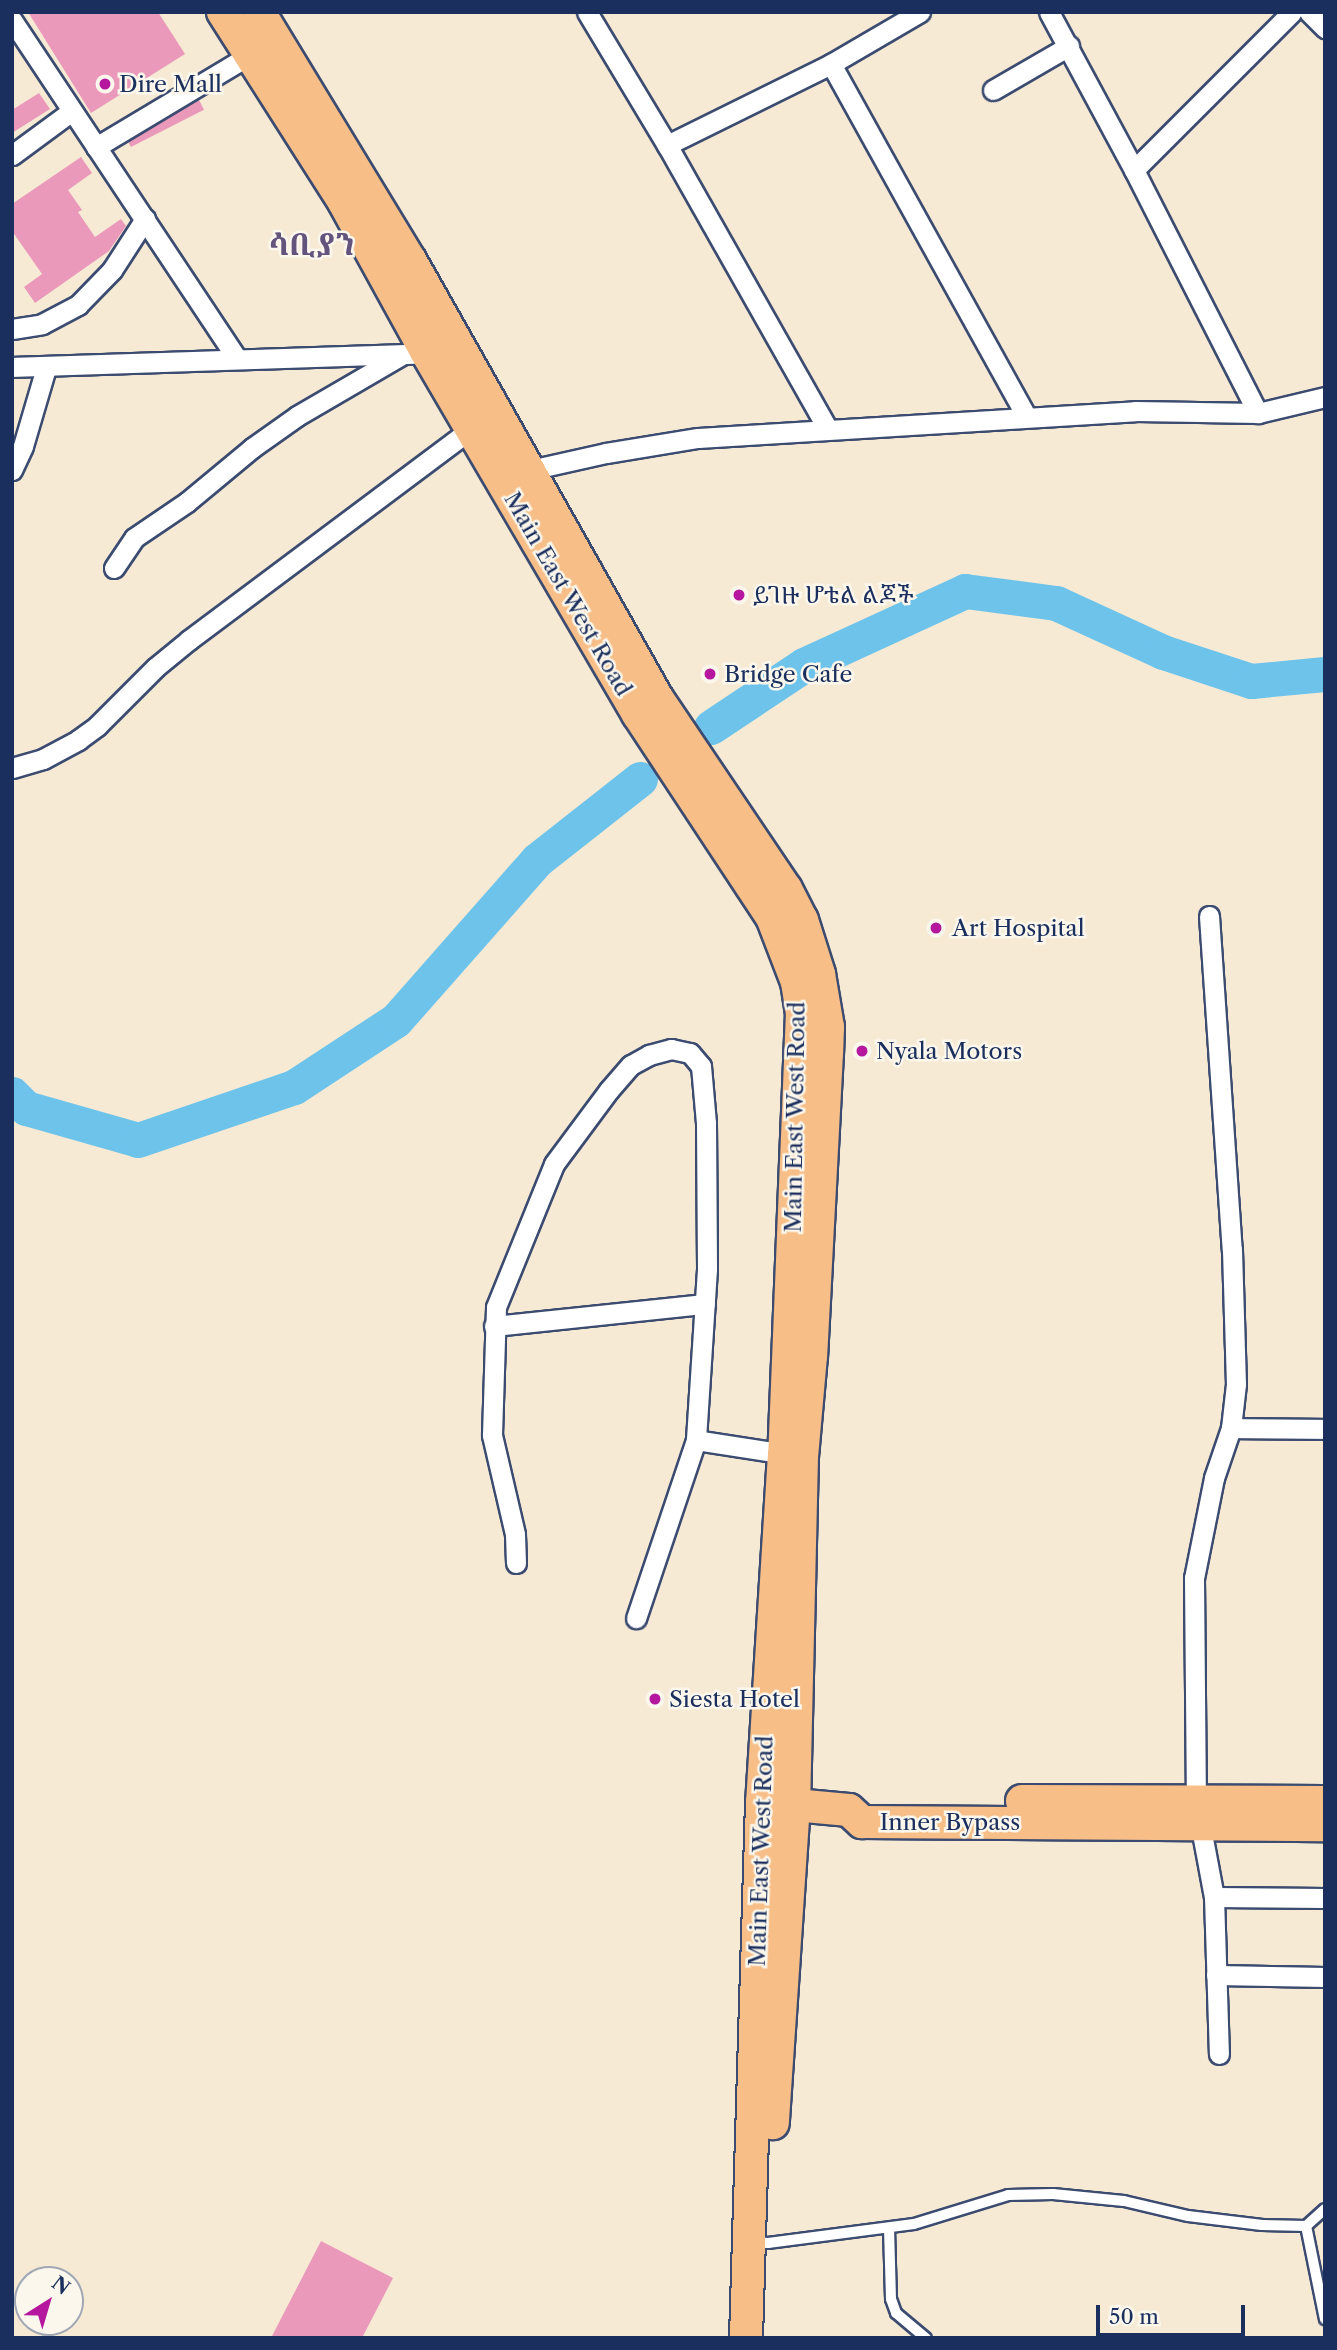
<!DOCTYPE html>
<meta charset="utf-8">
<style>
body{margin:0}
#map{position:relative;width:1337px;height:2350px;overflow:hidden;background:#f6ead5;font-family:"Libre Caslon Text","Noto Serif Ethiopic",serif}
div>[style]{position:absolute}
.river>*{height:35px;margin:-17.5px;padding:0 17.5px;transform-origin:17.5px;border-radius:17.5px;background:#6ec3eb}
.building>*{inset:0;background:#ea99ba;transform-origin:0 0}
.roads{filter:drop-shadow(2px 0 #3c4b70) drop-shadow(-2px 0 #3c4b70) drop-shadow(0 2px #3c4b70) drop-shadow(0 -2px #3c4b70)}
.lane>*{height:10px;margin:-5px;padding:0 5px;transform-origin:5px;border-radius:5px;background:#fff}
.street>*{height:19px;margin:-9.5px;padding:0 9.5px;transform-origin:9.5px;border-radius:9.5px;background:#fff}
.primary>*{height:32px;margin:-16px;padding:0 16px;transform-origin:16px;border-radius:16px;background:#f7be87}
.dots>*{width:19px;height:19px;translate:-50% -50%;box-sizing:border-box;border:4px solid #fbf7ec;border-radius:50%}
span{translate:-50% -50%;white-space:nowrap;text-align:center;line-height:1.15;-webkit-text-stroke:5px #fbf7ec;paint-order:stroke}
.poi-label{font-size:23px;color:#1b2f5e}
.left{translate:0 -50%;text-align:left}
.street-label{font-size:23px;color:#1b2f5e}
.district-label{font-size:30px;color:#63547e;font-weight:700}
.frame{position:absolute;inset:0;border:14px solid #1b2f5e;pointer-events:none}
.north{position:absolute;left:14px;top:2266px;width:70px;height:70px;box-sizing:border-box;background:#fbf7ec;border:2px solid #a1a7b3;border-radius:50%;rotate:37deg;font-size:19px;font-weight:700;line-height:28px;text-align:center;color:#1b2f5e}
.north::after{content:'';display:block;margin:auto;width:24px;height:32px;background:#b5179e;clip-path:polygon(50% 0,100% 100%,50% 72%,0 100%)}
.scale{position:absolute;left:1096px;top:2305px;width:149px;height:32px;box-sizing:border-box;border:4px solid #1b2f5e;border-top:0;padding-left:9px;font-size:21px;line-height:24px;white-space:nowrap;color:#1b2f5e;-webkit-text-stroke:5px #fbf7ec;paint-order:stroke}
</style>
<div id="map">
<div class="river">
<div style="left:711px;top:727px;width:112px;rotate:-33.7deg"></div>
<div style="left:804px;top:665px;width:177px;rotate:-24.7deg"></div>
<div style="left:965px;top:591px;width:92px;rotate:7.5deg"></div>
<div style="left:1056px;top:603px;width:118px;rotate:24.6deg"></div>
<div style="left:1163px;top:652px;width:93px;rotate:18.2deg"></div>
<div style="left:1251px;top:681px;width:74px;rotate:-5.4deg"></div>
<div style="left:12px;top:1094px;width:20px;rotate:45deg"></div>
<div style="left:26px;top:1108px;width:116px;rotate:15.9deg"></div>
<div style="left:138px;top:1140px;width:165px;rotate:-18.8deg"></div>
<div style="left:294px;top:1087px;width:122px;rotate:-33.3deg"></div>
<div style="left:396px;top:1020px;width:213px;rotate:-48.6deg"></div>
<div style="left:537px;top:860px;width:131px;rotate:-38.2deg"></div>
</div>
<div class="building">
<div style="clip-path:polygon(28px 12px,158px 12px,185px 54px,91px 113px)"></div>
<div style="clip-path:polygon(39px 93px,50px 109px,12px 133px,12px 110px)"></div>
<div style="left:199px;top:100px;width:11px;height:82px;rotate:63deg"></div>
<div style="clip-path:polygon(81px 157px,92px 173px,68px 190px,82px 210px,78px 212px,95px 237px,121px 219px,126px 226px,109px 251px,35px 303px,24px 287px,42px 274px,12px 231px,12px 204px)"></div>
<div style="clip-path:polygon(321px 2241px,393px 2278px,362px 2338px,271px 2338px)"></div>
</div>
<div class="roads">
<div class="lane">
<div style="left:1306px;top:2226px;width:95px;rotate:78.5deg"></div>
<div style="left:889px;top:2228px;width:71px;rotate:88.4deg"></div>
<div style="left:891px;top:2299px;width:15px;rotate:70deg"></div>
<div style="left:896px;top:2313px;width:39px;rotate:40deg"></div>
<div style="left:753px;top:2242px;width:15px;rotate:4deg"></div>
<div style="left:768px;top:2243px;width:147px;rotate:-7.4deg"></div>
<div style="left:914px;top:2224px;width:98px;rotate:-17.1deg"></div>
<div style="left:1008px;top:2195px;width:45px;rotate:-1.3deg"></div>
<div style="left:1053px;top:2194px;width:71px;rotate:5.6deg"></div>
<div style="left:1124px;top:2201px;width:66px;rotate:13.2deg"></div>
<div style="left:1188px;top:2216px;width:75px;rotate:6.9deg"></div>
<div style="left:1262px;top:2225px;width:44px;rotate:1.3deg"></div>
<div style="left:1306px;top:2226px;width:25px;rotate:-42deg"></div>
</div>
<div class="street">
<div style="left:587px;top:12px;width:155px;rotate:59deg"></div>
<div style="left:667px;top:145px;width:326px;rotate:60.5deg"></div>
<div style="left:1049px;top:12px;width:179px;rotate:61.7deg"></div>
<div style="left:1134px;top:170px;width:273px;rotate:63deg"></div>
<div style="left:1309px;top:12px;width:23px;rotate:45deg"></div>
<div style="left:12px;top:20px;width:407px;rotate:56.4deg"></div>
<div style="left:831px;top:64px;width:402px;rotate:61deg"></div>
<div style="left:993px;top:90px;width:88px;rotate:-30.1deg"></div>
<div style="left:667px;top:145px;width:183px;rotate:-26.3deg"></div>
<div style="left:831px;top:64px;width:103px;rotate:-30.3deg"></div>
<div style="left:96px;top:147px;width:189px;rotate:-30.9deg"></div>
<div style="left:12px;top:155px;width:74px;rotate:-36.3deg"></div>
<div style="left:1134px;top:170px;width:223px;rotate:-45deg"></div>
<div style="left:12px;top:329px;width:30px;rotate:-9deg"></div>
<div style="left:42px;top:324px;width:41px;rotate:-27.8deg"></div>
<div style="left:78px;top:305px;width:49px;rotate:-45.8deg"></div>
<div style="left:112px;top:270px;width:61px;rotate:-57.1deg"></div>
<div style="left:12px;top:367px;width:415px;rotate:-1.9deg"></div>
<div style="left:12px;top:470px;width:26px;rotate:-65deg"></div>
<div style="left:23px;top:446px;width:81px;rotate:-73.6deg"></div>
<div style="left:521px;top:472px;width:87px;rotate:-12.6deg"></div>
<div style="left:606px;top:453px;width:93px;rotate:-9.3deg"></div>
<div style="left:698px;top:438px;width:438px;rotate:-3.5deg"></div>
<div style="left:1135px;top:411px;width:123px;rotate:0.9deg"></div>
<div style="left:1258px;top:413px;width:69px;rotate:-13.4deg"></div>
<div style="left:114px;top:568px;width:36px;rotate:-56deg"></div>
<div style="left:134px;top:538px;width:64px;rotate:-34.2deg"></div>
<div style="left:187px;top:502px;width:85px;rotate:-39.7deg"></div>
<div style="left:252px;top:448px;width:55px;rotate:-35.4deg"></div>
<div style="left:297px;top:416px;width:121px;rotate:-30.2deg"></div>
<div style="left:12px;top:768px;width:32px;rotate:-16deg"></div>
<div style="left:43px;top:759px;width:40px;rotate:-28deg"></div>
<div style="left:78px;top:740px;width:24px;rotate:-36deg"></div>
<div style="left:97px;top:726px;width:83px;rotate:-45deg"></div>
<div style="left:156px;top:667px;width:43px;rotate:-39.3deg"></div>
<div style="left:189px;top:640px;width:352px;rotate:-36.8deg"></div>
<div style="left:1209px;top:916px;width:335px;rotate:86.1deg"></div>
<div style="left:1232px;top:1250px;width:134px;rotate:88.3deg"></div>
<div style="left:1236px;top:1384px;width:44px;rotate:96.5deg"></div>
<div style="left:1231px;top:1428px;width:53px;rotate:108.8deg"></div>
<div style="left:1214px;top:1478px;width:102px;rotate:101.3deg"></div>
<div style="left:1194px;top:1578px;width:223px;rotate:89.5deg"></div>
<div style="left:1196px;top:1801px;width:98px;rotate:79.4deg"></div>
<div style="left:1214px;top:1897px;width:157px;rotate:88.2deg"></div>
<div style="left:494px;top:1326px;width:212px;rotate:-6deg"></div>
<div style="left:1231px;top:1428px;width:94px;rotate:0.6deg"></div>
<div style="left:696px;top:1440px;width:97px;rotate:8.9deg"></div>
<div style="left:516px;top:1563px;width:29px;rotate:-92deg"></div>
<div style="left:515px;top:1534px;width:102px;rotate:-103.1deg"></div>
<div style="left:492px;top:1435px;width:128px;rotate:-88.2deg"></div>
<div style="left:496px;top:1307px;width:154px;rotate:-67.9deg"></div>
<div style="left:554px;top:1164px;width:92px;rotate:-53.4deg"></div>
<div style="left:609px;top:1090px;width:33px;rotate:-49deg"></div>
<div style="left:631px;top:1065px;width:21px;rotate:-29deg"></div>
<div style="left:649px;top:1055px;width:23px;rotate:-15deg"></div>
<div style="left:671px;top:1049px;width:19px;rotate:12deg"></div>
<div style="left:690px;top:1053px;width:17px;rotate:50deg"></div>
<div style="left:701px;top:1066px;width:57px;rotate:85deg"></div>
<div style="left:706px;top:1123px;width:146px;rotate:89.6deg"></div>
<div style="left:707px;top:1269px;width:171px;rotate:93.7deg"></div>
<div style="left:696px;top:1440px;width:188px;rotate:108.6deg"></div>
<div style="left:1214px;top:1897px;width:111px;rotate:0.5deg"></div>
<div style="left:1216px;top:1975px;width:109px;rotate:1.1deg"></div>
</div>
<div class="primary">
<div style="left:223px;top:12px;width:225px;rotate:57.5deg"></div>
<div style="left:344px;top:202px;width:172px;rotate:61.2deg"></div>
<div style="left:427px;top:353px;width:418px;rotate:59.7deg"></div>
<div style="left:638px;top:714px;width:243px;rotate:56.6deg"></div>
<div style="left:772px;top:917px;width:70px;rotate:69deg"></div>
<div style="left:797px;top:982px;width:30px;rotate:81deg"></div>
<div style="left:802px;top:1012px;width:442px;rotate:92.3deg"></div>
<div style="left:784px;top:1454px;width:349px;rotate:93.6deg"></div>
<div style="left:762px;top:1802px;width:536px;rotate:91.71deg"></div>
<div style="left:259px;top:12px;width:290px;rotate:58.7deg"></div>
<div style="left:410px;top:260px;width:503px;rotate:60.58deg"></div>
<div style="left:657px;top:698px;width:230px;rotate:56deg"></div>
<div style="left:786px;top:889px;width:35px;rotate:63deg"></div>
<div style="left:802px;top:920px;width:57px;rotate:72.5deg"></div>
<div style="left:819px;top:974px;width:54px;rotate:80.4deg"></div>
<div style="left:828px;top:1027px;width:26px;rotate:92deg"></div>
<div style="left:827px;top:1053px;width:303px;rotate:93deg"></div>
<div style="left:811px;top:1356px;width:100px;rotate:95.1deg"></div>
<div style="left:802px;top:1456px;width:348px;rotate:91.3deg"></div>
<div style="left:794px;top:1804px;width:320px;rotate:93.8deg"></div>
<div style="left:1022px;top:1801px;width:303px;rotate:0.2deg"></div>
<div style="left:773px;top:1803px;width:76px;rotate:5.3deg"></div>
<div style="left:849px;top:1810px;width:18px;rotate:43deg"></div>
<div style="left:862px;top:1822px;width:463px;rotate:0.4deg"></div>
</div>
</div>
<div class="dots">
<div style="left:105px;top:84px;background:#b5179e"></div>
<div style="left:739px;top:595px;background:#b5179e"></div>
<div style="left:710px;top:674px;background:#b5179e"></div>
<div style="left:936px;top:928px;background:#b5179e"></div>
<div style="left:862px;top:1051px;background:#b5179e"></div>
<div style="left:655px;top:1699px;background:#b5179e"></div>
</div>
<div class="poi-label">
<span class="left" style="left:119px;top:84px">Dire Mall</span>
<span class="left" style="left:753px;top:595px">ይገዙ ሆቴል ልጆች</span>
<span class="left" style="left:724px;top:674px">Bridge Cafe</span>
<span class="left" style="left:952px;top:928px">Art Hospital</span>
<span class="left" style="left:876px;top:1051px">Nyala Motors</span>
<span class="left" style="left:669px;top:1699px">Siesta Hotel</span>
</div>
<div class="street-label">
<span style="left:568px;top:594px;rotate:60deg">Main East West Road</span>
<span style="left:795px;top:1117px;rotate:-89deg">Main East West Road</span>
<span style="left:950px;top:1822px">Inner Bypass</span>
<span style="left:761px;top:1851px;rotate:-88deg">Main East West Road</span>
</div>
<div class="district-label">
<span style="left:312px;top:245px">ሳቢያን</span>
</div>
<div class="frame"></div>
<div class="north">N</div>
<div class="scale">50 m</div>
</div>
